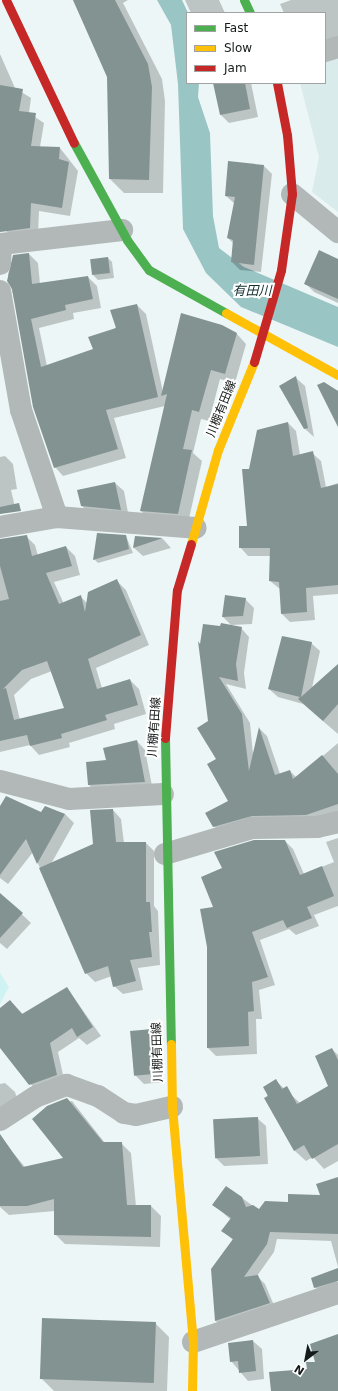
<!DOCTYPE html>
<meta charset="utf-8">
<style>
body{margin:0}
#map{position:relative;width:338px;height:1391px;overflow:hidden;background:#edf6f6;font-family:"DejaVu Sans","Noto Sans JP",sans-serif}
div>[style]{position:absolute}
.built>*{inset:0;background:#d9ebeb}
.green>*{inset:0;background:#cff2f2}
.water>*{inset:0;background:#9ac5c5}
.shadow>*{inset:0;background:#0003}
.building>*{inset:0;background:#839392;transform-origin:0 0}
.street>*{height:22px;margin:-11px;padding:0 11px;transform-origin:11px;border-radius:11px;background:#b2b7b7}
.fast>*{height:9px;margin:-4.5px;padding:0 4.5px;transform-origin:4.5px;border-radius:4.5px;background:#4caf50}
.slow>*{height:9px;margin:-4.5px;padding:0 4.5px;transform-origin:4.5px;border-radius:4.5px;background:#ffc107}
.jam>*{height:9px;margin:-4.5px;padding:0 4.5px;transform-origin:4.5px;border-radius:4.5px;background:#c62828}
span{translate:-50% -50%;white-space:nowrap;text-align:center;line-height:1.15;-webkit-text-stroke:4px #fff;paint-order:stroke}
.street-label{font-size:12px;color:#141a19}
.water-label{font-size:13px;color:#112f2e;font-style:italic}
.legend{position:absolute;left:186px;top:12px;width:140px;height:72px;box-sizing:border-box;background:#fff;border:1px solid #a1a3a3;margin:0;padding:5px 7px;list-style:none;font-size:12px;color:#141a19}
.legend li{display:flex;align-items:center;gap:8px;height:20px}
.legend b{width:20px;border:1px solid #a1a3a3}
.north{position:absolute;left:286px;top:1339px;width:40px;height:40px;-webkit-text-stroke:3px #fff;paint-order:stroke;rotate:212deg;font-size:11px;font-weight:700;line-height:16px;text-align:center;color:#141a19}
.north::after{content:'';display:block;margin:auto;width:14px;height:18px;background:#141a19;clip-path:polygon(50% 0,100% 100%,50% 72%,0 100%)}
</style>
<div id="map">
<div class="built">
<div style="clip-path:polygon(338px 56px,338px 212px,312px 192px,319px 157px,300px 83px,325px 83px,325px 61px)"></div>
</div>
<div class="green">
<div style="clip-path:polygon(0 973px,9px 987px,0 1004px)"></div>
</div>
<div class="water">
<div style="clip-path:polygon(157px 0,182px 0,188px 13px,187px 83px,199px 83px,198px 97px,210px 133px,213px 216px,219px 248px,244px 267px,338px 307px,338px 347px,241px 307px,206px 273px,183px 229px,178px 84px,171px 25px)"></div>
</div>
<div class="shadow">
<div style="clip-path:polygon(73px 0,128px 0,123px 3px,162px 79px,165px 101px,163px 193px,124px 193px,110px 179px,108px 76px)"></div>
<div style="clip-path:polygon(185px 0,219px 0,225px 13px,191px 13px)"></div>
<div style="clip-path:polygon(291px 0,338px 0,338px 43px,325px 48px,325px 13px,284px 13px,280px 4px)"></div>
<div style="clip-path:polygon(0 54px,15px 88px,31px 98px,29px 113px,44px 123px,40px 147px,60px 148px,78px 171px,70px 216px,39px 211px,38px 236px,15px 239px,6px 231px,0 206px)"></div>
<div style="clip-path:polygon(214px 83px,251px 83px,258px 117px,229px 123px,221px 115px)"></div>
<div style="clip-path:polygon(264px 166px,272px 174px,261px 272px,240px 270px,232px 262px,234px 244px,228px 238px,235px 204px,226px 196px)"></div>
<div style="clip-path:polygon(29px 254px,38px 263px,40px 284px,88px 277px,97px 286px,101px 308px,73px 313px,74px 319px,39px 328px,47px 366px,94px 350px,137px 305px,146px 314px,163px 392px,237px 334px,246px 344px,235px 383px,220px 379px,209px 421px,201px 419px,193px 453px,202px 461px,188px 523px,151px 520px,141px 511px,165px 406px,114px 418px,126px 458px,63px 476px,55px 467px,8px 274px,14px 256px)"></div>
<div style="clip-path:polygon(108px 258px,112px 262px,114px 278px,98px 280px,93px 275px)"></div>
<div style="clip-path:polygon(338px 260px,338px 303px,314px 292px,305px 283px)"></div>
<div style="clip-path:polygon(296px 378px,305px 386px,314px 437px,305px 429px)"></div>
<div style="clip-path:polygon(324px 383px,338px 391px,338px 421px)"></div>
<div style="clip-path:polygon(288px 423px,296px 431px,300px 455px,312px 453px,321px 461px,326px 487px,338px 483px,338px 594px,313px 596px,315px 620px,290px 622px,282px 614px,280px 589px,270px 581px,271px 556px,248px 556px,240px 547px,248px 527px,250px 470px)"></div>
<div style="clip-path:polygon(5px 456px,13px 464px,17px 489px,11px 490px,16px 511px,0 513px,0 457px)"></div>
<div style="clip-path:polygon(115px 483px,124px 491px,129px 518px,91px 515px,82px 506px)"></div>
<div style="clip-path:polygon(evenodd,26px 536px,35px 545px,38px 556px,66px 547px,75px 556px,80px 575px,54px 582px,64px 604px,80px 596px,88px 604px,117px 581px,126px 590px,149px 645px,96px 668px,102px 688px,130px 680px,139px 689px,146px 714px,114px 724px,115px 729px,69px 743px,70px 747px,39px 755px,30px 745px,0 752px,0 540px,26px 536px,52px 671px,66px 709px,20px 720px,14px 695px,31px 679px,52px 671px)"></div>
<div style="clip-path:polygon(126px 536px,133px 553px,98px 563px,94px 559px)"></div>
<div style="clip-path:polygon(136px 537px,163px 539px,171px 548px,143px 556px,134px 548px)"></div>
<div style="clip-path:polygon(245px 599px,254px 608px,252px 624px,231px 625px,223px 617px)"></div>
<div style="clip-path:polygon(241px 628px,249px 637px,244px 673px,246px 689px,226px 684px,250px 723px,253px 754px,260px 729px,267px 736px,280px 774px,290px 771px,297px 778px,338px 743px,338px 815px,222px 834px,214px 826px,229px 801px,210px 721px,201px 645px)"></div>
<div style="clip-path:polygon(311px 643px,320px 651px,312px 688px,338px 665px,338px 734px,303px 704px,278px 697px,269px 689px)"></div>
<div style="clip-path:polygon(137px 741px,145px 750px,153px 791px,98px 794px,89px 785px,87px 763px,107px 761px)"></div>
<div style="clip-path:polygon(45px 807px,65px 814px,74px 823px,51px 864px,95px 845px,113px 810px,121px 819px,124px 843px,146px 843px,154px 851px,154px 906px,158px 911px,160px 965px,138px 968px,143px 990px,123px 994px,114px 986px,112px 976px,95px 982px,86px 973px,33px 852px,8px 884px,0 878px,0 808px,42px 814px)"></div>
<div style="clip-path:polygon(338px 838px,338px 906px,314px 915px,319px 926px,296px 935px,289px 929px,260px 940px,275px 985px,259px 990px,262px 1019px,256px 1019px,257px 1054px,216px 1056px,208px 1048px,215px 907px,285px 841px,293px 849px,304px 874px,334px 862px,326px 842px)"></div>
<div style="clip-path:polygon(10px 903px,31px 923px,7px 949px,0 943px,0 913px)"></div>
<div style="clip-path:polygon(67px 988px,101px 1036px,87px 1045px,79px 1038px,58px 1052px,65px 1084px,38px 1093px,0 1046px,0 1009px,10px 1001px,23px 1014px)"></div>
<div style="clip-path:polygon(152px 1030px,160px 1038px,164px 1082px,144px 1084px,135px 1075px)"></div>
<div style="clip-path:polygon(332px 1049px,338px 1055px,338px 1161px,324px 1169px,313px 1157px,306px 1161px,295px 1151px,265px 1099px,276px 1081px,300px 1103px,329px 1087px)"></div>
<div style="clip-path:polygon(5px 1083px,15px 1092px,20px 1108px,0 1119px,0 1084px)"></div>
<div style="clip-path:polygon(72px 1101px,105px 1143px,121px 1143px,131px 1153px,136px 1206px,151px 1206px,161px 1216px,160px 1247px,65px 1244px,55px 1234px,55px 1211px,9px 1215px,0 1207px,0 1137px,25px 1167px,65px 1159px,48px 1107px)"></div>
<div style="clip-path:polygon(257px 1118px,266px 1126px,268px 1164px,224px 1166px,216px 1158px)"></div>
<div style="clip-path:polygon(338px 1180px,338px 1267px,331px 1241px,277px 1239px,274px 1252px,257px 1276px,265px 1284px,276px 1310px,223px 1328px,216px 1321px,212px 1270px,233px 1240px,223px 1231px,231px 1220px,214px 1205px,242px 1198px,259px 1210px,321px 1196px)"></div>
<div style="clip-path:polygon(336px 1276px,338px 1286px,320px 1292px,315px 1287px)"></div>
<div style="clip-path:polygon(155px 1323px,169px 1337px,167px 1391px,54px 1391px,41px 1378px)"></div>
<div style="clip-path:polygon(253px 1341px,262px 1349px,264px 1379px,248px 1381px,231px 1361px,229px 1344px)"></div>
</div>
<div class="building">
<div style="clip-path:polygon(73px 0,115px 0,148px 64px,152px 87px,149px 180px,109px 179px,107px 77px)"></div>
<div style="clip-path:polygon(213px 83px,245px 83px,250px 109px,220px 115px)"></div>
<div style="clip-path:polygon(0 85px,23px 89px,19px 111px,36px 113px,31px 146px,60px 147px,59px 159px,69px 162px,62px 208px,31px 203px,30px 228px,0 232px)"></div>
<div style="clip-path:polygon(228px 161px,264px 165px,254px 265px,231px 262px,233px 240px,227px 238px,235px 197px,225px 196px)"></div>
<div style="clip-path:polygon(319px 250px,338px 259px,338px 299px,304px 284px)"></div>
<div style="clip-path:polygon(29px 253px,32px 284px,88px 276px,93px 299px,65px 305px,66px 310px,31px 319px,41px 367px,93px 349px,88px 337px,116px 328px,110px 310px,137px 304px,158px 397px,106px 410px,118px 449px,54px 468px,33px 407px,12px 289px,7px 281px,13px 255px)"></div>
<div style="left:108px;top:257px;width:16px;height:18px;rotate:83deg"></div>
<div style="clip-path:polygon(181px 313px,222px 325px,237px 333px,225px 374px,211px 370px,199px 412px,192px 410px,183px 449px,192px 450px,178px 514px,140px 511px,167px 394px,161px 396px)"></div>
<div style="clip-path:polygon(296px 376px,308px 428px,304px 429px,279px 386px)"></div>
<div style="clip-path:polygon(324px 382px,338px 391px,338px 427px,317px 385px)"></div>
<div style="clip-path:polygon(288px 422px,293px 456px,313px 451px,321px 488px,338px 484px,338px 585px,306px 588px,307px 612px,281px 614px,279px 582px,269px 581px,270px 548px,239px 548px,239px 526px,247px 526px,242px 469px,249px 469px,257px 430px)"></div>
<div style="clip-path:polygon(115px 482px,121px 510px,81px 506px,77px 490px)"></div>
<div style="clip-path:polygon(19px 503px,21px 511px,0 514px,0 507px)"></div>
<div style="clip-path:polygon(97px 533px,126px 535px,129px 549px,93px 560px)"></div>
<div style="clip-path:polygon(evenodd,27px 535px,32px 556px,66px 546px,72px 566px,46px 573px,59px 604px,81px 595px,85px 612px,88px 592px,117px 579px,141px 635px,88px 659px,97px 689px,130px 679px,138px 705px,105px 715px,107px 720px,61px 734px,62px 738px,30px 746px,27px 735px,0 741px,0 601px,9px 599px,0 566px,0 539px,27px 535px,47px 661px,64px 708px,14px 720px,6px 688px,3px 689px,22px 670px,47px 661px)"></div>
<div style="clip-path:polygon(135px 536px,163px 538px,133px 548px)"></div>
<div style="clip-path:polygon(225px 595px,246px 598px,243px 616px,222px 617px)"></div>
<div style="clip-path:polygon(221px 623px,242px 627px,236px 664px,238px 681px,219px 677px,242px 714px,249px 771px,259px 727px,275px 775px,290px 770px,293px 779px,322px 755px,338px 774px,338px 804px,306px 815px,252px 816px,213px 827px,205px 813px,228px 801px,207px 764px,216px 759px,197px 728px,208px 721px,198px 641px,200px 644px,203px 624px,220px 626px)"></div>
<div style="clip-path:polygon(282px 636px,312px 642px,301px 697px,338px 664px,338px 704px,323px 721px,298px 699px,300px 697px,268px 689px)"></div>
<div style="clip-path:polygon(137px 740px,145px 782px,88px 785px,86px 762px,106px 760px,103px 748px)"></div>
<div style="clip-path:polygon(6px 796px,41px 812px,45px 806px,65px 814px,37px 864px,26px 839px,0 875px,0 806px)"></div>
<div style="clip-path:polygon(113px 809px,116px 842px,146px 842px,146px 902px,150px 902px,152px 932px,149px 932px,152px 957px,130px 960px,136px 981px,113px 987px,108px 966px,85px 974px,39px 868px,93px 844px,90px 810px)"></div>
<div style="clip-path:polygon(254px 840px,285px 840px,300px 875px,322px 866px,334px 896px,307px 907px,312px 918px,287px 928px,283px 920px,252px 932px,268px 977px,252px 982px,254px 1011px,248px 1012px,249px 1046px,207px 1048px,207px 947px,200px 909px,213px 907px,201px 877px,222px 868px,214px 852px)"></div>
<div style="clip-path:polygon(0 893px,23px 913px,0 938px)"></div>
<div style="clip-path:polygon(67px 987px,93px 1027px,77px 1037px,72px 1028px,50px 1043px,57px 1075px,29px 1085px,0 1048px,0 1008px,10px 1000px,22px 1014px)"></div>
<div style="left:152px;top:1029px;width:45px;height:22px;rotate:85deg"></div>
<div style="clip-path:polygon(332px 1048px,338px 1060px,338px 1144px,312px 1159px,304px 1145px,294px 1151px,264px 1098px,268px 1096px,263px 1087px,276px 1079px,282px 1089px,287px 1086px,297px 1104px,328px 1086px,315px 1056px)"></div>
<div style="clip-path:polygon(67px 1098px,103px 1142px,122px 1142px,127px 1205px,151px 1205px,151px 1237px,54px 1235px,54px 1199px,27px 1206px,0 1206px,0 1134px,23px 1167px,63px 1158px,32px 1119px,47px 1106px)"></div>
<div style="left:258px;top:1117px;width:39px;height:45px;rotate:87deg"></div>
<div style="clip-path:polygon(338px 1177px,338px 1234px,270px 1232px,267px 1244px,244px 1277px,258px 1275px,270px 1303px,215px 1321px,211px 1269px,233px 1239px,221px 1231px,231px 1218px,212px 1205px,226px 1186px,242px 1197px,246px 1207px,253px 1205px,259px 1209px,265px 1201px,288px 1202px,288px 1194px,320px 1195px,316px 1184px)"></div>
<div style="clip-path:polygon(338px 1268px,338px 1281px,314px 1288px,311px 1278px)"></div>
<div style="left:42px;top:1318px;width:114px;height:61px;rotate:2deg"></div>
<div style="clip-path:polygon(338px 1334px,338px 1391px,271px 1391px,269px 1372px,307px 1369px,306px 1362px,315px 1362px,310px 1344px)"></div>
<div style="clip-path:polygon(253px 1340px,256px 1371px,239px 1373px,238px 1361px,230px 1362px,228px 1343px)"></div>
</div>
<div class="street">
<div style="left:325px;top:51px;width:14px;rotate:-17deg"></div>
<div style="left:292px;top:194px;width:60px;rotate:39.6deg"></div>
<div style="left:0;top:264px;width:20px;rotate:-87deg"></div>
<div style="left:1px;top:244px;width:122px;rotate:-6.6deg"></div>
<div style="left:0;top:291px;width:121px;rotate:80deg"></div>
<div style="left:21px;top:410px;width:113px;rotate:71.4deg"></div>
<div style="left:0;top:527px;width:58px;rotate:-10deg"></div>
<div style="left:57px;top:517px;width:139px;rotate:4.5deg"></div>
<div style="left:0;top:781px;width:71px;rotate:14.6deg"></div>
<div style="left:69px;top:799px;width:94px;rotate:-3deg"></div>
<div style="left:165px;top:854px;width:91px;rotate:-16.6deg"></div>
<div style="left:252px;top:828px;width:65px;rotate:-0.9deg"></div>
<div style="left:317px;top:827px;width:22px;rotate:-13deg"></div>
<div style="left:0;top:1120px;width:42px;rotate:-33.3deg"></div>
<div style="left:35px;top:1097px;width:34px;rotate:-21deg"></div>
<div style="left:67px;top:1085px;width:33px;rotate:20deg"></div>
<div style="left:98px;top:1096px;width:31px;rotate:33deg"></div>
<div style="left:124px;top:1113px;width:12px;rotate:9deg"></div>
<div style="left:136px;top:1115px;width:37px;rotate:-13deg"></div>
<div style="left:193px;top:1342px;width:153px;rotate:-18.7deg"></div>
</div>
<div class="fast">
<div style="left:244px;top:0;width:14px;rotate:65deg"></div>
<div style="left:74px;top:143px;width:111px;rotate:61.3deg"></div>
<div style="left:127px;top:240px;width:37px;rotate:54deg"></div>
<div style="left:149px;top:270px;width:88px;rotate:29.2deg"></div>
<div style="left:165px;top:738px;width:306px;rotate:88.9deg"></div>
</div>
<div class="slow">
<div style="left:226px;top:313px;width:128px;rotate:29deg"></div>
<div style="left:191px;top:544px;width:98px;rotate:-74deg"></div>
<div style="left:218px;top:450px;width:95px;rotate:-67.8deg"></div>
<div style="left:171px;top:1044px;width:63px;rotate:89.1deg"></div>
<div style="left:172px;top:1107px;width:236px;rotate:84.9deg"></div>
<div style="left:193px;top:1342px;width:49px;rotate:91.2deg"></div>
</div>
<div class="jam">
<div style="left:6px;top:0;width:158px;rotate:64.6deg"></div>
<div style="left:254px;top:362px;width:96px;rotate:-73.6deg"></div>
<div style="left:281px;top:270px;width:77px;rotate:-81.8deg"></div>
<div style="left:292px;top:194px;width:59px;rotate:-94.8deg"></div>
<div style="left:287px;top:135px;width:53px;rotate:-100.9deg"></div>
<div style="left:165px;top:738px;width:148px;rotate:-85.4deg"></div>
<div style="left:177px;top:590px;width:48px;rotate:-73.1deg"></div>
</div>
<div class="street-label">
<span style="left:222px;top:409px;rotate:-68deg">川棚有田線</span>
<span style="left:155px;top:727px;rotate:-86deg">川棚有田線</span>
<span style="left:158px;top:1052px;rotate:-92deg">川棚有田線</span>
</div>
<div class="water-label">
<span style="left:252px;top:291px">有田川</span>
</div>
<ul class="legend">
<li><b style="height:5px;background:#4caf50"></b>Fast</li>
<li><b style="height:5px;background:#ffc107"></b>Slow</li>
<li><b style="height:5px;background:#c62828"></b>Jam</li>
</ul>
<div class="north">N</div>
</div>
